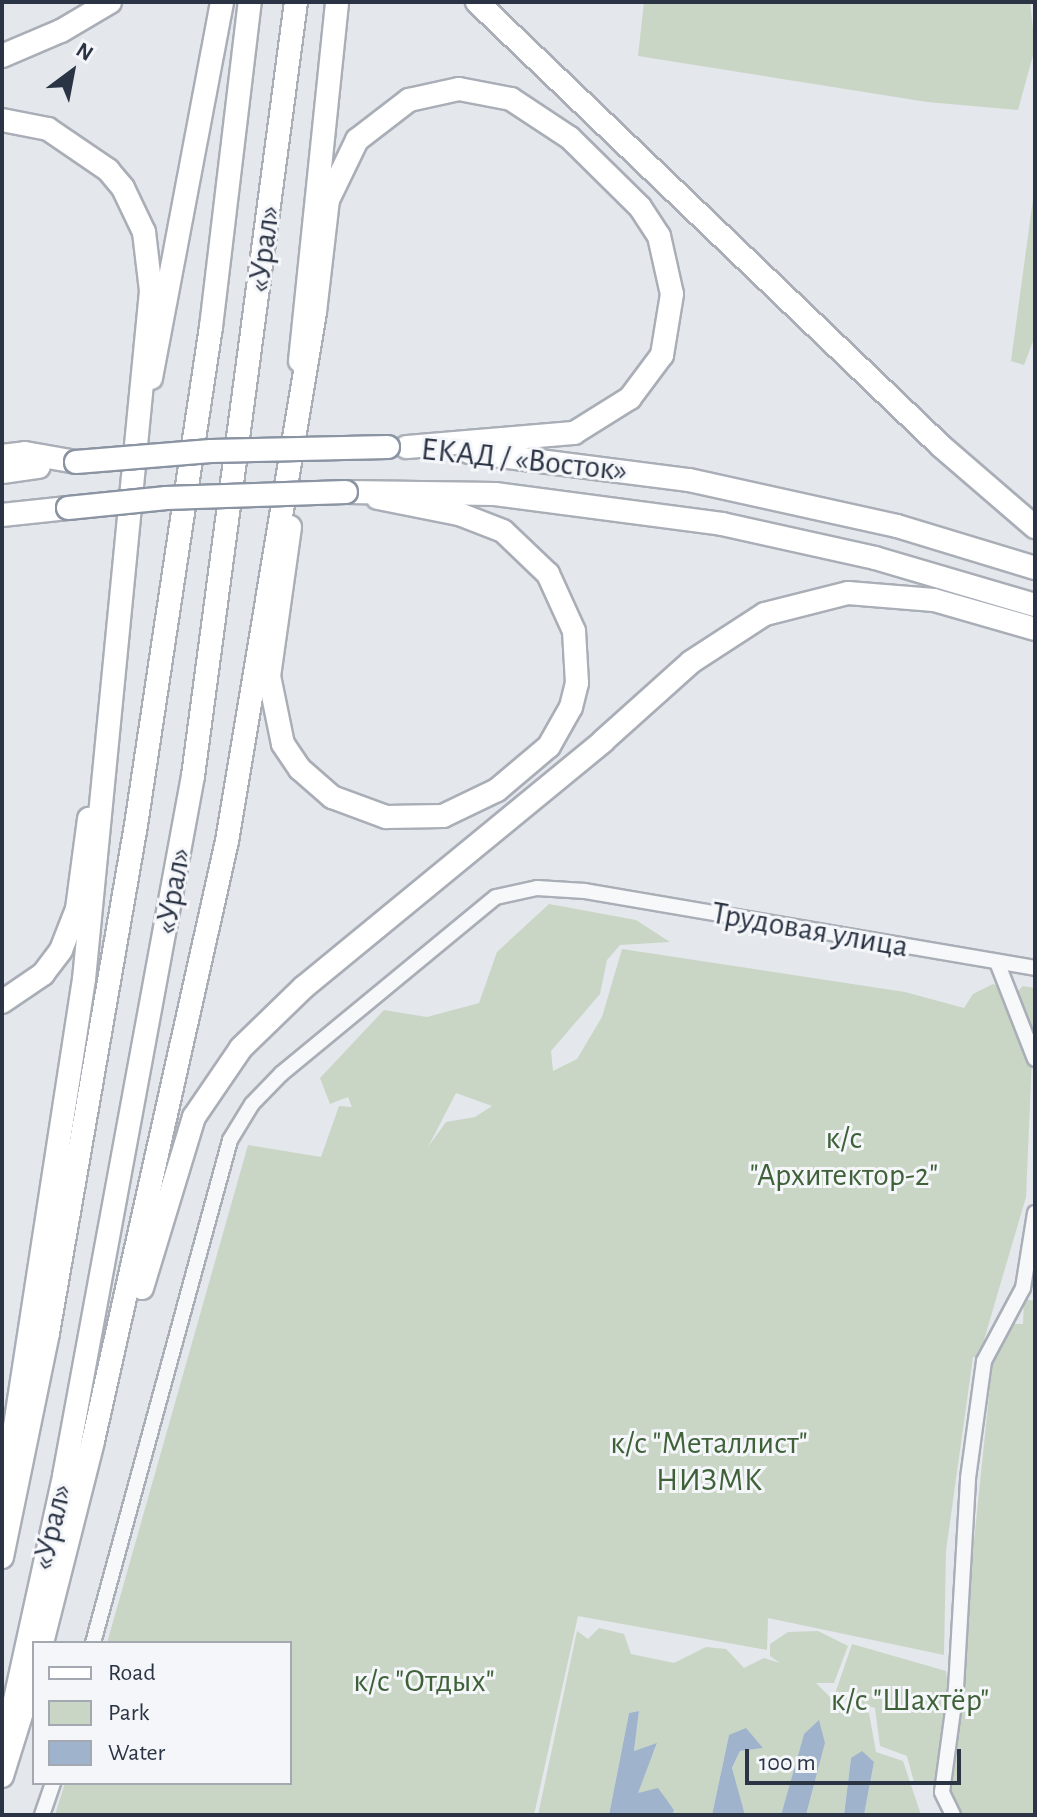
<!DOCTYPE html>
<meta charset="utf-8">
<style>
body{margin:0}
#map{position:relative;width:1037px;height:1817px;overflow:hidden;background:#e4e7ec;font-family:"Alegreya Sans",sans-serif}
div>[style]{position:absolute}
.green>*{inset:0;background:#c9d6c5}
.water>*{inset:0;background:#9fb4cc}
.roads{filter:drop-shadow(2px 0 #a9aeb7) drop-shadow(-2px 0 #a9aeb7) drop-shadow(0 2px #a9aeb7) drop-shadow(0 -2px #a9aeb7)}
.minor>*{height:14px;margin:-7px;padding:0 7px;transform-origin:7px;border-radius:7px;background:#f7f8fa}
.primary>*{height:22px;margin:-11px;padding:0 11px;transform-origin:11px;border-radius:11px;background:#fff}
.trunk>*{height:22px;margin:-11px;padding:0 11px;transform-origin:11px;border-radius:11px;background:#fff}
.bridges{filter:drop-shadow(2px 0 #8b94a3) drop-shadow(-2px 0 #8b94a3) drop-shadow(0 2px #8b94a3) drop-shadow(0 -2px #8b94a3)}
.trunk-bridge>*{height:22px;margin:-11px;padding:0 11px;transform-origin:11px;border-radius:11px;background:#fff}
span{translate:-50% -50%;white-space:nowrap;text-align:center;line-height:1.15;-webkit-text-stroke:6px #f4f6f9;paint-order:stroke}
.street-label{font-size:32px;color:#2b3445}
.park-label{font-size:32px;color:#3f6138}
.frame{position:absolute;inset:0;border:4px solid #2b3445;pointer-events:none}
.legend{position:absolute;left:32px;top:1641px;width:260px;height:144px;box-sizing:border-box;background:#f4f6f9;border:2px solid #a4a8b1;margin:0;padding:10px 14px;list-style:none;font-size:24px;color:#2b3445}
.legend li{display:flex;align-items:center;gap:16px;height:40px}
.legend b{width:40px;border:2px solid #a4a8b1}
.north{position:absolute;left:32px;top:32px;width:80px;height:80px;-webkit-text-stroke:6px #f4f6f9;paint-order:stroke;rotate:32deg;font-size:22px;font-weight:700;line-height:32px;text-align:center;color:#2b3445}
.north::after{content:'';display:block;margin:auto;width:28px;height:36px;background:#2b3445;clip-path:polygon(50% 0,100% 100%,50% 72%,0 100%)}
.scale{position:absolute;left:745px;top:1749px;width:216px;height:36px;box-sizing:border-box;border:4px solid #2b3445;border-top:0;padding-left:10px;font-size:24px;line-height:28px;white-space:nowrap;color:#2b3445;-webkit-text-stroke:6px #f4f6f9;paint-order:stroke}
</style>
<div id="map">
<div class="green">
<div style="clip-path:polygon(644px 2px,1030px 2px,1035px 48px,1018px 110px,927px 102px,638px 56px)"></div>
<div style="clip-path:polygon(1035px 184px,1035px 336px,1024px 365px,1011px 361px)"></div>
<div style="clip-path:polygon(evenodd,549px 904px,636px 920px,670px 942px,620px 945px,607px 960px,600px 994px,551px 1051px,553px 1071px,577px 1059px,602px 1017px,622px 949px,905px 992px,964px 1008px,973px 994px,993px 984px,1014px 995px,1023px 986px,1035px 988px,1026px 1197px,979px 1357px,973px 1357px,946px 1551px,944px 1655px,768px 1618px,767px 1650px,578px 1616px,534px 1815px,55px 1815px,65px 1783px,290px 1783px,290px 1643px,107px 1643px,248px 1145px,321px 1157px,339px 1106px,352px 1107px,348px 1097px,330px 1104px,320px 1078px,384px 1010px,427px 1017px,479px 1003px,497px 952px,549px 904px,456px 1093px,492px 1106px,475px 1117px,446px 1122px,428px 1147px,456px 1093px)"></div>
<div style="clip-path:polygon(1024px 1299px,1035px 1301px,1035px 1815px,958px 1815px,948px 1793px,993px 1357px,1010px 1324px,1023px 1324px)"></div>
<div style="clip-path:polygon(599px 1628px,624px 1634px,631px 1654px,674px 1663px,706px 1647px,726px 1649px,744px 1668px,764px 1658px,780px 1663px,770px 1656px,770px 1644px,788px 1632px,818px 1631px,848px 1646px,834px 1683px,816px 1683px,833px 1700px,869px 1713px,876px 1752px,903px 1761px,921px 1815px,864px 1815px,874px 1762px,851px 1758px,844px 1815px,806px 1815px,825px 1743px,804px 1734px,781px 1815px,745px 1815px,732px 1769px,740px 1751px,762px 1748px,729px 1735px,712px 1815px,672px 1815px,674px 1809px,637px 1794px,657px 1744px,634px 1751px,639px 1711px,629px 1713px,609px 1815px,538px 1815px,577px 1631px,588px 1639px)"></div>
<div style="clip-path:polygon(852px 1644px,946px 1671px,948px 1693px,934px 1784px,914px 1782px,907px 1756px,880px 1746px,875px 1708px,834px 1697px)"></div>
</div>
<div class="water">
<div style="clip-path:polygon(639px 1711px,634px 1751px,657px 1743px,638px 1793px,658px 1788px,674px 1810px,672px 1815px,609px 1815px,629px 1713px)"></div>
<div style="clip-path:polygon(819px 1720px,825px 1743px,806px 1815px,781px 1815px,804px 1734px)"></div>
<div style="clip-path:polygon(746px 1728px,763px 1748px,740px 1751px,732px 1768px,745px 1815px,712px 1815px,729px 1735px)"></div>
<div style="clip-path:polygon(862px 1751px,874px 1762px,864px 1815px,844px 1815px,851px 1758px)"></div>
</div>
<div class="roads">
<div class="minor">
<div style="left:997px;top:962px;width:104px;rotate:68.6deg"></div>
<div style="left:93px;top:1643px;width:521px;rotate:-74.76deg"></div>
<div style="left:230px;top:1140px;width:42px;rotate:-58.6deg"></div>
<div style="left:252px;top:1104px;width:42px;rotate:-46deg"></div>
<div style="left:281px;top:1074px;width:278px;rotate:-39.5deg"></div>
<div style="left:496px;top:897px;width:42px;rotate:-12.4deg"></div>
<div style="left:537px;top:888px;width:48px;rotate:3.6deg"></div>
<div style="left:585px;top:891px;width:457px;rotate:9.7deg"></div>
<div style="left:42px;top:1815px;width:34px;rotate:-71deg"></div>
<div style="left:953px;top:1815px;width:25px;rotate:-116deg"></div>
<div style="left:942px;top:1792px;width:105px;rotate:-82.3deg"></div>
<div style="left:956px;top:1688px;width:210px;rotate:-86.7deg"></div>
<div style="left:968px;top:1478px;width:118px;rotate:-82.2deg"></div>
<div style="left:984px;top:1361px;width:83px;rotate:-61.9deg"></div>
<div style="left:1023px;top:1288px;width:76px;rotate:-80.9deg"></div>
</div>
<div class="primary">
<div style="left:477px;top:2px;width:642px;rotate:43.74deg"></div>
<div style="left:941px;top:446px;width:124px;rotate:40.8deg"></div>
<div style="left:2px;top:56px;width:64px;rotate:-23deg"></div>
<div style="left:61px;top:31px;width:57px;rotate:-30.6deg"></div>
<div style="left:300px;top:361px;width:361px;rotate:-84.1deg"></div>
<div style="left:151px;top:378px;width:383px;rotate:-79.3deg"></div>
<div style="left:290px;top:527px;width:150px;rotate:98deg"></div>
<div style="left:269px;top:676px;width:69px;rotate:78.4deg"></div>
<div style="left:283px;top:744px;width:30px;rotate:56deg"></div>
<div style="left:300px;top:769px;width:43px;rotate:41.2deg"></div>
<div style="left:332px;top:797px;width:58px;rotate:20.3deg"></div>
<div style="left:386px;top:817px;width:57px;rotate:-1deg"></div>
<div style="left:443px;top:816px;width:60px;rotate:-25.7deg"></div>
<div style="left:497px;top:790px;width:68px;rotate:-40.2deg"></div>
<div style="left:549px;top:746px;width:45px;rotate:-60.6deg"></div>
<div style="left:571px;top:707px;width:25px;rotate:-76deg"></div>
<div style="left:577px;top:683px;width:52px;rotate:-93.3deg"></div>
<div style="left:574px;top:631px;width:63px;rotate:-114.5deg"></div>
<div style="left:548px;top:574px;width:62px;rotate:-136.3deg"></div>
<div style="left:503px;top:531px;width:47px;rotate:-158.9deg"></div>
<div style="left:459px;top:514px;width:83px;rotate:-168.8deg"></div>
<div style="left:2px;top:1002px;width:50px;rotate:-34.3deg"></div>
<div style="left:43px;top:974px;width:30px;rotate:-53deg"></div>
<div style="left:61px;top:950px;width:44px;rotate:-68.7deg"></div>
<div style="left:77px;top:909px;width:91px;rotate:-82.4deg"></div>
<div style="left:2px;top:1557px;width:229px;rotate:-78.4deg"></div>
<div style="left:48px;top:1333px;width:516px;rotate:-80.17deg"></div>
<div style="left:136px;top:825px;width:504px;rotate:-81.44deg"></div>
<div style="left:211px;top:327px;width:327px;rotate:-83.2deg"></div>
<div style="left:7px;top:1736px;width:266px;rotate:-77.6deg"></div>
<div style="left:64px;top:1476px;width:712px;rotate:-79.56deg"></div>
<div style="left:193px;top:776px;width:781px;rotate:-82.42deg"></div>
</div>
<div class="trunk">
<div style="left:2px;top:120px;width:47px;rotate:11.1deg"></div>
<div style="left:48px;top:129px;width:73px;rotate:34.3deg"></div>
<div style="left:108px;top:170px;width:23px;rotate:50deg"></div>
<div style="left:123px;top:188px;width:49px;rotate:64.5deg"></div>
<div style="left:144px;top:232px;width:59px;rotate:83.2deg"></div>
<div style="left:151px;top:291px;width:691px;rotate:95.56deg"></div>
<div style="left:84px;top:979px;width:537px;rotate:98.78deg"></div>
<div style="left:469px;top:452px;width:222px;rotate:7.3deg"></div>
<div style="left:689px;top:480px;width:213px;rotate:12.5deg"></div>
<div style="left:897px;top:526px;width:144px;rotate:16.9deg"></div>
<div style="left:2px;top:456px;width:23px;rotate:-7deg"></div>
<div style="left:25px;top:453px;width:52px;rotate:10deg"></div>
<div style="left:2px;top:472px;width:37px;rotate:-8deg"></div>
<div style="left:346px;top:492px;width:149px;rotate:0.8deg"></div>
<div style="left:495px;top:494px;width:229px;rotate:7.5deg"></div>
<div style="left:722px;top:524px;width:157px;rotate:12.5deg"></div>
<div style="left:875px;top:558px;width:167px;rotate:16.4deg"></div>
<div style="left:2px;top:515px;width:66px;rotate:-6.1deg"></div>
<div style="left:142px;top:1288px;width:179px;rotate:-73.1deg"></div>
<div style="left:194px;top:1117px;width:83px;rotate:-55.7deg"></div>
<div style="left:241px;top:1048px;width:88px;rotate:-44.1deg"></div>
<div style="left:304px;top:987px;width:387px;rotate:-39.4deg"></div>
<div style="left:603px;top:741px;width:118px;rotate:-41.9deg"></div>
<div style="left:691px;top:662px;width:88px;rotate:-33deg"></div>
<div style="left:765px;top:614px;width:86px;rotate:-14.2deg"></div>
<div style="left:848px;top:593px;width:86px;rotate:4.7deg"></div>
<div style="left:934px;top:600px;width:105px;rotate:16deg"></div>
<div style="left:42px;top:1643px;width:208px;rotate:-75.8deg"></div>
<div style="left:93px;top:1441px;width:615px;rotate:-77.41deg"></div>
<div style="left:227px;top:841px;width:536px;rotate:-80.56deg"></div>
<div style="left:315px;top:312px;width:113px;rotate:-83.4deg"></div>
<div style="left:328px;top:200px;width:67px;rotate:-64.2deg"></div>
<div style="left:357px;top:140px;width:66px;rotate:-37.6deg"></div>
<div style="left:409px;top:100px;width:51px;rotate:-12.4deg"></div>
<div style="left:459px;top:89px;width:53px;rotate:10.9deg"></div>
<div style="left:511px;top:99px;width:71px;rotate:33.5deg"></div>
<div style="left:570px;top:138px;width:98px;rotate:44.6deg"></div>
<div style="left:640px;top:207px;width:35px;rotate:57deg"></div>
<div style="left:659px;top:236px;width:59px;rotate:77.4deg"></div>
<div style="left:672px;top:294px;width:62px;rotate:99.3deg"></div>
<div style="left:662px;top:355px;width:54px;rotate:126.7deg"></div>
<div style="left:630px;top:398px;width:66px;rotate:148deg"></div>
<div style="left:574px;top:433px;width:168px;rotate:175.2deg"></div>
<div style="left:2px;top:1776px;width:108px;rotate:-72.7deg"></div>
</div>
</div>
<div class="bridges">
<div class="trunk-bridge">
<div style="left:76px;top:462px;width:135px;rotate:-4.7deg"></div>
<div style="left:211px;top:451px;width:177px;rotate:-1.3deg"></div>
<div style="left:68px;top:508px;width:99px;rotate:-5.8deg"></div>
<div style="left:166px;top:498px;width:180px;rotate:-1.9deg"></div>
</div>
</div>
<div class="street-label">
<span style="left:264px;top:249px;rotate:-83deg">«Урал»</span>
<span style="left:524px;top:460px;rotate:6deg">ЕКАД / «Восток»</span>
<span style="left:173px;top:891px;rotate:-80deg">«Урал»</span>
<span style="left:810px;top:930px;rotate:10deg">Трудовая улица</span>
<span style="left:52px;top:1527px;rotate:-77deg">«Урал»</span>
</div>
<div class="park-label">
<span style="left:844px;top:1157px">к/с<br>"Архитектор-2"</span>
<span style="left:709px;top:1462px">к/с "Металлист"<br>НИЗМК</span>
<span style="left:424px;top:1681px">к/с "Отдых"</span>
<span style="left:910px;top:1700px">к/с "Шахтёр"</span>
</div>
<div class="frame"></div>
<ul class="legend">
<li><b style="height:10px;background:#fff"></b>Road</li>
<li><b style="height:22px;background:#c9d6c5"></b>Park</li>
<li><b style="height:22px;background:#9fb4cc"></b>Water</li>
</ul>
<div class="north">N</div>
<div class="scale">100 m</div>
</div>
